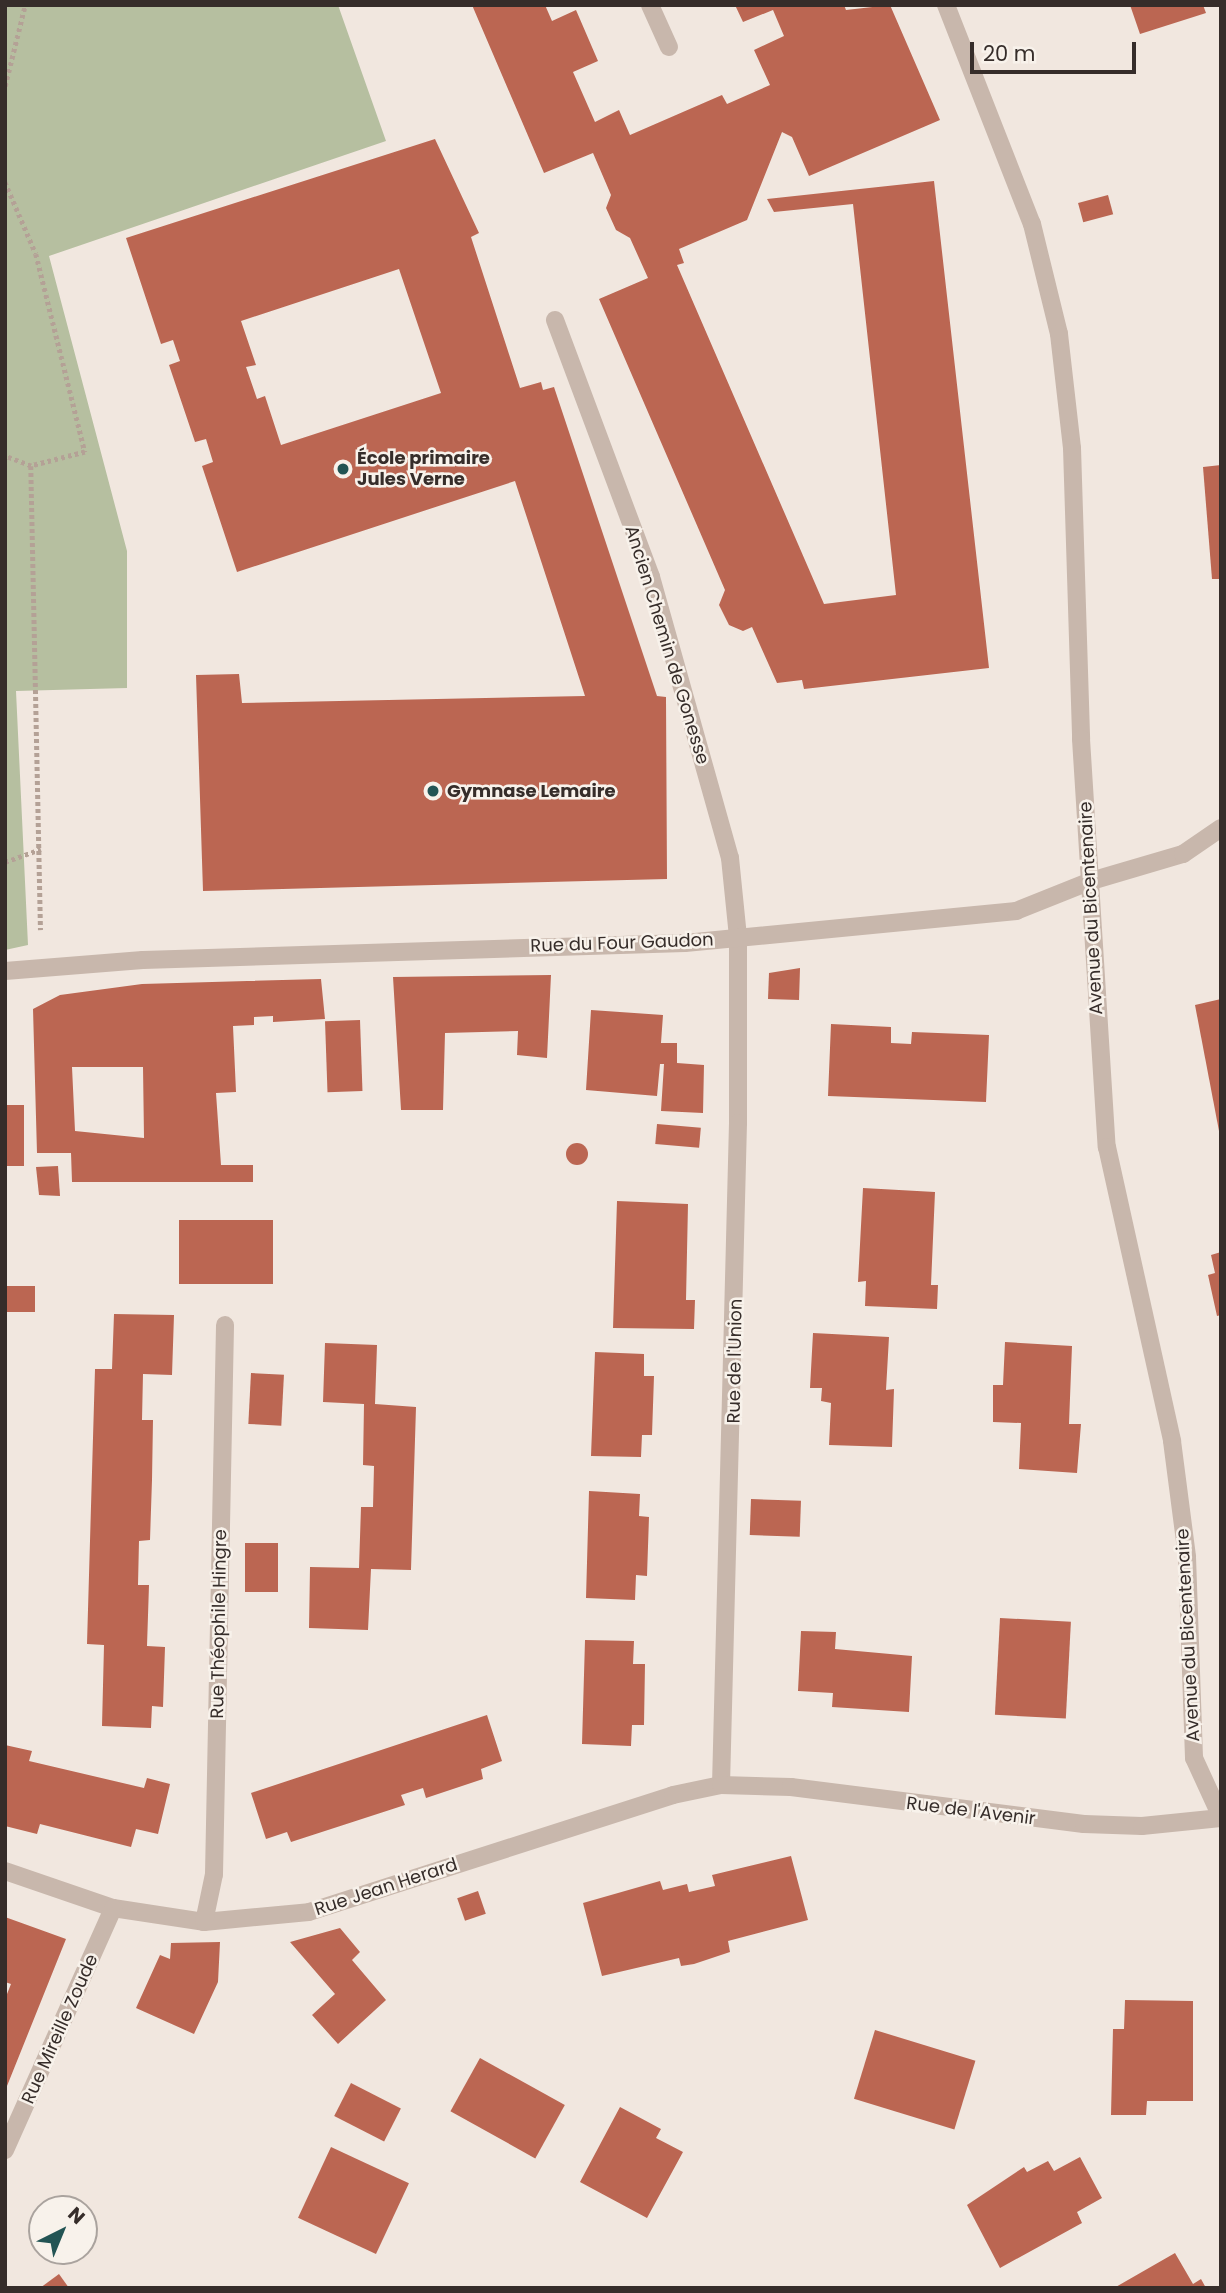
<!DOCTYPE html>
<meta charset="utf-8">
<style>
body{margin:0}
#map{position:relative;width:1226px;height:2293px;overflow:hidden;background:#f1e7df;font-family:Poppins,sans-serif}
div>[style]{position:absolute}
.green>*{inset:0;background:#b6bfa0}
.building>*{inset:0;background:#bb6652;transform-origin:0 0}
.round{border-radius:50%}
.path>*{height:4.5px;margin-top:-2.25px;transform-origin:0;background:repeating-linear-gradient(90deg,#b4a196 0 3.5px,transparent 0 7px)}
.minor>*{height:18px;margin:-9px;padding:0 9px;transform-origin:9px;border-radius:9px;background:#c8b7ac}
.dots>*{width:19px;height:19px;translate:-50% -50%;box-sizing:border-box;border:4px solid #f8f2eb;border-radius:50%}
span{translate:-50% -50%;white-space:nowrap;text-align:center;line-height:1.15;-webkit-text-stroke:5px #f8f2eb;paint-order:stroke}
.poi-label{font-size:18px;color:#362d2a;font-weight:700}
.left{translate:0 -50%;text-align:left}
.street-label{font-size:18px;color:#362d2a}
.frame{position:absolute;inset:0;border:7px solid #362d2a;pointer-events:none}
.north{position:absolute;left:28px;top:2195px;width:70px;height:70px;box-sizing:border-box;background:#f8f2eb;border:2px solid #aaa39e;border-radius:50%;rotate:43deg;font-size:19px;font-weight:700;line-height:28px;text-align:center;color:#362d2a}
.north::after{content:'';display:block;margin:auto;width:24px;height:32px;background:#235454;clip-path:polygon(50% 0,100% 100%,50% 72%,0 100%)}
.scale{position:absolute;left:970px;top:42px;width:166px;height:32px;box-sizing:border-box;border:4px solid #362d2a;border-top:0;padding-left:9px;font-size:21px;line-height:24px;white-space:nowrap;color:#362d2a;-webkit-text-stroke:5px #f8f2eb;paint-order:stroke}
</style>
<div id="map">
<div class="green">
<div style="clip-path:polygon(5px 5px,338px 5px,386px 141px,49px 256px,127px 551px,127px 688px,16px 691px,28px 945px,5px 950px)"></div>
</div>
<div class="building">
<div style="clip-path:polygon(472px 5px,545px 5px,552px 21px,576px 10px,598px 61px,573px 72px,595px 122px,619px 110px,630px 135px,722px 95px,727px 104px,770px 85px,754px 50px,784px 36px,773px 10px,743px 22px,735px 5px,844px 5px,846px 10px,890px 5px,940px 120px,809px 176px,792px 137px,782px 132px,747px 220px,679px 249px,684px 263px,677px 265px,824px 604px,896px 595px,853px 204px,774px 212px,767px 199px,934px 181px,989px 668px,804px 689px,802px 680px,777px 683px,752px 627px,743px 631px,729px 625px,719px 605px,725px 590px,599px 299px,648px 278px,630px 238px,616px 230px,606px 208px,611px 195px,593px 153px,544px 173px)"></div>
<div style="clip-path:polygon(1130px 5px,1203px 5px,1206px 13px,1140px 34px)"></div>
<div style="clip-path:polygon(evenodd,435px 139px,479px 233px,471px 237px,520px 388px,541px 382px,543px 390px,554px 387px,657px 696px,666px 697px,667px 879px,203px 891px,196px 675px,239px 674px,242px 703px,585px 696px,515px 481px,237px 572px,202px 466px,213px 462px,206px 439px,195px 442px,169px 365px,180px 361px,173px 340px,161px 344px,126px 238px,435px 139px,399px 269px,441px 393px,281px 445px,265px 396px,257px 399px,246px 367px,256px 365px,241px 321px,399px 269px)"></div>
<div style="left:1108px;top:195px;width:20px;height:31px;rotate:75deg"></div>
<div style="clip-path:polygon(1221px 465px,1221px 579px,1212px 579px,1203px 467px)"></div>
<div style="clip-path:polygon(800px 968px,799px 1000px,768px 999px,769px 973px)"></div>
<div style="clip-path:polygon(551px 975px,547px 1058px,517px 1055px,518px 1031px,445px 1033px,443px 1110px,401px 1110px,393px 977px)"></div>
<div style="clip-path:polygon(evenodd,321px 979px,325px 1019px,273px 1022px,273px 1016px,254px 1017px,254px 1025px,233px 1026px,236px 1092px,216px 1093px,221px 1165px,253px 1165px,253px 1182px,72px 1182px,71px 1153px,37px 1153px,33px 1009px,60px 995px,142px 984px,321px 979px,72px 1067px,143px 1067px,144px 1138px,75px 1131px,72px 1067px)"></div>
<div style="clip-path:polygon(1221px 999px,1221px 1131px,1219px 1131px,1195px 1005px)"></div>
<div style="clip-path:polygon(591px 1010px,663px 1015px,661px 1043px,677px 1043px,677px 1063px,704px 1065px,703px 1113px,661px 1111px,664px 1064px,660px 1064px,657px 1096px,586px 1090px)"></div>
<div style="left:360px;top:1020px;width:71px;height:35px;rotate:88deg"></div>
<div style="clip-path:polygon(831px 1024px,891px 1027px,891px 1043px,911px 1044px,912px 1032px,989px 1035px,986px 1102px,828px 1096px)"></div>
<div style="left:5px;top:1105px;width:19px;height:61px"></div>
<div style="left:657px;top:1124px;width:44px;height:20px;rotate:5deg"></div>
<div class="round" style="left:566px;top:1143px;width:22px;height:22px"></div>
<div style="clip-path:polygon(58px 1166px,60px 1196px,39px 1195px,36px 1167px)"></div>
<div style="clip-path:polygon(863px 1188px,935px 1192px,931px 1285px,938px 1285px,937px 1309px,865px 1306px,866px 1281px,858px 1282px)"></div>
<div style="clip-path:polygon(617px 1201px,688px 1204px,686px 1300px,695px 1300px,694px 1329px,613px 1328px)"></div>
<div style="left:273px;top:1220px;width:64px;height:94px;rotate:90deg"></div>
<div style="clip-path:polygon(1221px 1252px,1221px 1315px,1217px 1316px,1208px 1275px,1215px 1273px,1211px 1255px)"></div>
<div style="left:5px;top:1286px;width:30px;height:26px"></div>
<div style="clip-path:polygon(114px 1314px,174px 1315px,172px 1375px,143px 1374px,142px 1420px,153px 1420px,152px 1480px,150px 1540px,139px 1541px,138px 1585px,149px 1585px,147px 1646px,165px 1647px,163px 1707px,152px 1706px,151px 1728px,102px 1726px,104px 1645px,87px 1644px,95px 1369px,112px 1369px)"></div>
<div style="clip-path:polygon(813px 1333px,889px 1337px,886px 1390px,894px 1389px,892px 1447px,829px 1445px,831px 1403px,821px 1401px,822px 1388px,810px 1388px)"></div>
<div style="clip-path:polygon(1005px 1342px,1072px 1346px,1069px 1424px,1081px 1424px,1077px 1473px,1019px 1469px,1021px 1423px,993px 1422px,993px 1385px,1003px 1385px)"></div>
<div style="clip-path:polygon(325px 1343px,377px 1345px,375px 1404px,416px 1407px,411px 1570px,371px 1569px,368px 1630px,309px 1628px,310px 1567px,359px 1568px,361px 1507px,373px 1507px,374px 1466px,363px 1465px,364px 1404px,323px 1402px)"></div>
<div style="clip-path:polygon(595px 1352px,644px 1354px,644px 1376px,654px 1376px,652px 1435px,642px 1435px,641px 1457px,591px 1456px)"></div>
<div style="left:251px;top:1373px;width:33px;height:51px;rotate:3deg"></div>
<div style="clip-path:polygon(589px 1491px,640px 1494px,639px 1516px,649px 1517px,647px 1576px,636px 1575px,635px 1600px,586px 1598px)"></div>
<div style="left:751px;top:1499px;width:50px;height:36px;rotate:2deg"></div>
<div style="left:245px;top:1543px;width:33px;height:49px"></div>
<div style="left:1000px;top:1618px;width:71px;height:97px;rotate:3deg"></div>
<div style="clip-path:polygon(801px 1631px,836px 1632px,835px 1649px,912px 1656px,909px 1712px,832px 1707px,833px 1693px,798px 1691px)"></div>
<div style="clip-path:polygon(585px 1640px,634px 1641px,633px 1664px,645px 1664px,644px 1725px,632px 1725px,631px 1746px,582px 1744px)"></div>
<div style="clip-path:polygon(487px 1715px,502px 1761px,481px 1769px,483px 1779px,426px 1798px,423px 1788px,401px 1795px,405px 1805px,291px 1842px,287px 1832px,266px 1839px,251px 1793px)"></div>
<div style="clip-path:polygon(5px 1745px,32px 1751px,29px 1761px,144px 1788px,147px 1778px,170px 1784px,158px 1834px,136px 1829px,131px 1847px,40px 1824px,37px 1834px,5px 1826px)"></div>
<div style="clip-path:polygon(791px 1856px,808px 1920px,728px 1941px,730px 1952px,694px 1964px,681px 1966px,679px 1958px,602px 1976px,583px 1903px,660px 1881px,663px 1890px,687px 1884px,689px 1892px,715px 1886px,712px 1875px)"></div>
<div style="left:478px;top:1891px;width:24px;height:22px;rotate:71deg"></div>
<div style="clip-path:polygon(5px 1917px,66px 1939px,5px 2091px,5px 1999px,11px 1984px,5px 1982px)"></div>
<div style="clip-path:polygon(340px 1928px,360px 1952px,352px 1960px,386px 2000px,338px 2044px,312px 2015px,335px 1994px,290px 1942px)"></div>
<div style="clip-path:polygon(220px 1942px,218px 1982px,194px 2034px,136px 2008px,160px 1955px,170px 1959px,171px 1943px)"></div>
<div style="clip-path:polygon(1125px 2000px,1193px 2001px,1193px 2101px,1147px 2101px,1146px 2115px,1111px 2115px,1113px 2029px,1124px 2029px)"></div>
<div style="left:875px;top:2030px;width:105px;height:72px;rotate:17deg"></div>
<div style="left:480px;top:2058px;width:97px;height:61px;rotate:29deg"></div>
<div style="left:351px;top:2083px;width:56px;height:37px;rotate:27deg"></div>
<div style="clip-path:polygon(620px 2107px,661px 2129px,656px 2138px,683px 2152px,647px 2218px,580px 2182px)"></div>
<div style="left:331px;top:2147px;width:86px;height:78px;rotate:25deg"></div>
<div style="clip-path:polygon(1080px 2157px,1102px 2198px,1077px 2212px,1082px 2223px,1000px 2268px,967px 2205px,1024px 2167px,1027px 2172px,1048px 2161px,1054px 2171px)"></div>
<div style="clip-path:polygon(1175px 2253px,1193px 2284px,1201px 2279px,1206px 2288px,1114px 2288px)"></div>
<div style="clip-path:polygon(59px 2274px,69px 2288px,40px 2288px)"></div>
</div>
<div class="path">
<div style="left:5px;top:86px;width:83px;rotate:-76.1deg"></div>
<div style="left:5px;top:182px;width:78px;rotate:66.7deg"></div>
<div style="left:36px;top:254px;width:204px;rotate:76.1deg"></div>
<div style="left:85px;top:452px;width:56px;rotate:165.5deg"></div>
<div style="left:31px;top:466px;width:28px;rotate:-159deg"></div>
<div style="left:31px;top:466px;width:464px;rotate:88.8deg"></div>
<div style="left:5px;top:862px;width:38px;rotate:-20deg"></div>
</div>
<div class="minor">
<div style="left:650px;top:5px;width:46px;rotate:65.7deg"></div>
<div style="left:946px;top:5px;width:235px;rotate:68.6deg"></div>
<div style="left:1032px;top:224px;width:113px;rotate:76.2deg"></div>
<div style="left:1059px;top:334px;width:115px;rotate:83.5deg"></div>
<div style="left:1072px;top:448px;width:291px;rotate:88.2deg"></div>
<div style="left:1081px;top:739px;width:409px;rotate:86.4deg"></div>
<div style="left:1107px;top:1147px;width:301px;rotate:77.5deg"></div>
<div style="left:1172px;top:1441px;width:117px;rotate:82.6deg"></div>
<div style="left:1187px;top:1557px;width:201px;rotate:88deg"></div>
<div style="left:1194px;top:1758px;width:65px;rotate:65.4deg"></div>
<div style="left:555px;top:320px;width:274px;rotate:69.5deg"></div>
<div style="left:651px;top:577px;width:292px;rotate:74.3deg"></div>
<div style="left:730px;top:858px;width:79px;rotate:84.2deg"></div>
<div style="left:738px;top:937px;width:186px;rotate:90deg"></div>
<div style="left:738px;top:1123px;width:662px;rotate:91.47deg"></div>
<div style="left:5px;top:971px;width:138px;rotate:-4.6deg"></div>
<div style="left:143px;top:960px;width:542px;rotate:-1.8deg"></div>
<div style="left:685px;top:943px;width:333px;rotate:-5.5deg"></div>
<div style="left:1016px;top:911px;width:81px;rotate:-21.8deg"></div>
<div style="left:1091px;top:881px;width:96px;rotate:-16.4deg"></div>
<div style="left:1183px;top:854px;width:46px;rotate:-34.4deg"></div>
<div style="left:5px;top:1871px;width:114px;rotate:18.9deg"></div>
<div style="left:113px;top:1908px;width:92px;rotate:8.7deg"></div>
<div style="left:204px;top:1922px;width:105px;rotate:-5.4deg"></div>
<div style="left:309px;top:1912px;width:382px;rotate:-17.8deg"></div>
<div style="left:673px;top:1795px;width:49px;rotate:-11.8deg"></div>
<div style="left:721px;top:1785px;width:70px;rotate:1.6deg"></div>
<div style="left:791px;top:1787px;width:295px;rotate:7.2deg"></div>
<div style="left:1084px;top:1824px;width:58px;rotate:2deg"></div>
<div style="left:1142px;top:1826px;width:79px;rotate:-5.8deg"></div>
<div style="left:204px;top:1922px;width:49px;rotate:-78.2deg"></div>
<div style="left:214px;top:1874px;width:549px;rotate:-88.85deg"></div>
<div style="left:5px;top:2150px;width:265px;rotate:-65.9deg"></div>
</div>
<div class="dots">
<div style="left:343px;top:469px;background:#235454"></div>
<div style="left:433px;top:791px;background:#235454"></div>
</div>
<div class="poi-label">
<span class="left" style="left:357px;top:469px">École primaire<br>Jules Verne</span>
<span class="left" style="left:447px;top:791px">Gymnase Lemaire</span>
</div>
<div class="street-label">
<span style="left:667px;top:645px;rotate:73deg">Ancien Chemin de Gonesse</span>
<span style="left:1091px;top:908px;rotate:-93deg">Avenue du Bicentenaire</span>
<span style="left:622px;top:943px;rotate:-2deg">Rue du Four Gaudon</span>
<span style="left:735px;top:1361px;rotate:-89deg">Rue de l'Union</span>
<span style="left:219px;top:1624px;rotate:-89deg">Rue Théophile Hingre</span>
<span style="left:1188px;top:1635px;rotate:-93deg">Avenue du Bicentenaire</span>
<span style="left:971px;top:1811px;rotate:7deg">Rue de l'Avenir</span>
<span style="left:386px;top:1887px;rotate:-18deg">Rue Jean Herard</span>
<span style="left:60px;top:2029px;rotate:-66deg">Rue Mireille Zoude</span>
</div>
<div class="frame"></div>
<div class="north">N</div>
<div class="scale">20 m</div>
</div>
